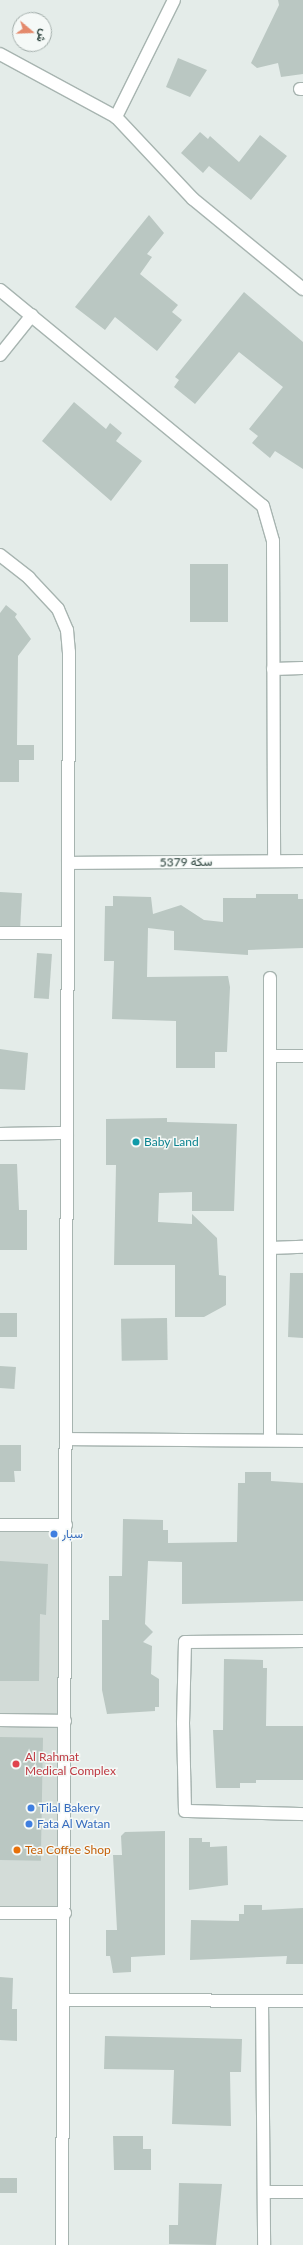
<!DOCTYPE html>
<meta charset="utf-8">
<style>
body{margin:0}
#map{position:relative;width:303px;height:2245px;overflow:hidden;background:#e4ece9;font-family:Lato,Vazirmatn,sans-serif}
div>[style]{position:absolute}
.built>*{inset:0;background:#d3dcd8;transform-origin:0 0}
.building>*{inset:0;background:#bac7c2;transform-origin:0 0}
.roads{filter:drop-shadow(1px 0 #a7b4b0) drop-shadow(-1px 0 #a7b4b0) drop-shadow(0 1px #a7b4b0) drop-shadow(0 -1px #a7b4b0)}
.minor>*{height:12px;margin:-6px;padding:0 6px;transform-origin:6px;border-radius:6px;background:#fff}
.tertiary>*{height:12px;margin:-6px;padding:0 6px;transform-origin:6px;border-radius:6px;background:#fff}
.dots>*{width:11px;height:11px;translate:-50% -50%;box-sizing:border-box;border:2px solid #f5f9f7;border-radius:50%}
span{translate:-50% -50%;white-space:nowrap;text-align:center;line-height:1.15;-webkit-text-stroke:3px #f5f9f7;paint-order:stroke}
.street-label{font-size:12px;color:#253c36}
.culture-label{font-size:12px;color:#0d838f}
.left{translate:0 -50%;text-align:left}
.shop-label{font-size:12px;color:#366cbe}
.health-label{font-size:12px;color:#be3a42}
.food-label{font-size:12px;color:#c56008}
.north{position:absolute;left:12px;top:12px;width:40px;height:40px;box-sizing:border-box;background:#f5f9f7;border:1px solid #a2adaa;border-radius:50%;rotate:109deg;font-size:11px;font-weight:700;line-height:16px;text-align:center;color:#253c36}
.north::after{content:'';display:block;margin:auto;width:14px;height:18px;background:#e4896b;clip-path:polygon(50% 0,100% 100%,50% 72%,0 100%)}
</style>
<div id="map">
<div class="built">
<div style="left:0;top:1525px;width:66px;height:388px"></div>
</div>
<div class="building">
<div style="clip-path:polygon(278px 0,303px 0,303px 74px,281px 77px,278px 63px,257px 68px,251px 63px,279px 5px)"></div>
<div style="clip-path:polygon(178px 58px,207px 70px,190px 97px,166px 87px)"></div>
<div style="clip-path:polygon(200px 132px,208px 139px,210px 136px,239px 162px,260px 135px,287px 156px,251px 200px,209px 166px,203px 173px,181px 153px)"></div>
<div style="clip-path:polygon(149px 215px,164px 233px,147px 254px,152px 257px,140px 274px,178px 305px,172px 312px,182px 320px,157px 351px,115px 317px,105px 330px,75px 307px)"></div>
<div style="clip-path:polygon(244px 292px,303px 342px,303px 469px,275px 451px,270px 458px,252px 443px,258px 436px,249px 429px,283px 387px,239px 352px,195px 404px,174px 387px,179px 380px,175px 377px)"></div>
<div style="clip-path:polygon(74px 402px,106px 429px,110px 423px,122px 433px,116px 441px,142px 461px,111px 501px,42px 441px)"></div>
<div style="left:190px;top:564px;width:38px;height:58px"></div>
<div style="clip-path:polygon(6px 605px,17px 614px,15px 617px,31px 639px,18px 656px,17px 745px,34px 745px,34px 760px,19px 760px,19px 782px,0 782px,0 613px)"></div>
<div style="left:0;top:892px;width:22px;height:34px;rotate:3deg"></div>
<div style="clip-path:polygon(256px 894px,298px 894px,298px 899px,303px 899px,303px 948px,248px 950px,248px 955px,174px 950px,174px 931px,148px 928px,147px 977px,228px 976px,230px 987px,227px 1052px,215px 1052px,215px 1068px,176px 1068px,176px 1021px,112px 1019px,114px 961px,104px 961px,105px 906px,113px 906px,113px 896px,151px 897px,153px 914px,181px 905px,204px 920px,223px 922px,223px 898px,256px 898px)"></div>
<div style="left:37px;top:953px;width:15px;height:45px;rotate:4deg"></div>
<div style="clip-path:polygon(0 1049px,28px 1053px,25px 1090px,0 1089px)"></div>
<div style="clip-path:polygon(167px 1118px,167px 1122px,237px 1124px,234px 1211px,192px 1211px,192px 1192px,159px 1193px,158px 1222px,192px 1224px,192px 1214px,217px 1238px,219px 1275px,226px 1276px,226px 1305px,204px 1317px,175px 1317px,175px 1265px,114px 1265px,116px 1165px,106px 1165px,106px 1119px)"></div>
<div style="clip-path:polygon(0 1164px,17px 1164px,19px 1210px,27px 1210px,27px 1250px,0 1250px)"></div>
<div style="clip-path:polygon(290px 1273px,303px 1273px,303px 1338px,288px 1337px)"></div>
<div style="left:0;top:1313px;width:17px;height:24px"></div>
<div style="left:167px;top:1318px;width:42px;height:46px;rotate:89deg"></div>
<div style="left:0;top:1366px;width:16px;height:22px;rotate:4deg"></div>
<div style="clip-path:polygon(0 1445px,21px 1445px,21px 1471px,14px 1471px,15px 1482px,0 1482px)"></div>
<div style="clip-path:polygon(245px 1472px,271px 1472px,271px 1481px,303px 1483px,303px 1601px,182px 1604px,182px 1562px,148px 1561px,145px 1624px,153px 1632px,143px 1642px,152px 1646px,151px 1674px,159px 1679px,159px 1707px,155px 1707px,155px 1711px,107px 1714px,102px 1690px,102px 1620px,109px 1620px,109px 1576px,122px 1576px,123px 1519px,163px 1520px,163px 1530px,168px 1530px,168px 1543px,237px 1542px,238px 1483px,245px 1483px)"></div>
<div style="clip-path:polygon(0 1561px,48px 1564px,46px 1615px,40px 1614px,39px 1681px,0 1681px)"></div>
<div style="clip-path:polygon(224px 1659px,263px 1660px,263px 1668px,267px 1668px,266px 1726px,303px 1726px,303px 1780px,256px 1780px,256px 1783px,240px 1783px,240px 1788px,216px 1788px,213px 1730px,223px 1730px)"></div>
<div style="left:0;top:1737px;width:43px;height:123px;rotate:1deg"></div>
<div style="clip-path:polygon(165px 1831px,165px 1955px,131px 1957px,131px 1972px,113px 1973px,110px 1956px,106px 1956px,106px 1930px,117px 1930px,113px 1855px,122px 1855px,121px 1836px,125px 1832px)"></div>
<div style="clip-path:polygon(189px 1838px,202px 1838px,202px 1842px,210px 1842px,210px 1847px,227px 1846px,228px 1885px,189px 1890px)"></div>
<div style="clip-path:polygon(244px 1905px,262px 1905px,262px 1910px,303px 1908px,303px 1964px,286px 1964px,287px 1956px,190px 1960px,191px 1920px,239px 1921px,239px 1914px,244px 1914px)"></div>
<div style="clip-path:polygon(0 1977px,13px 1978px,12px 2009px,17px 2009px,17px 2041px,0 2040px)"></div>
<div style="clip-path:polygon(105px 2036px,242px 2039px,241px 2072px,230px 2072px,231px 2126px,172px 2124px,174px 2070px,104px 2069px)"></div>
<div style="clip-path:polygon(113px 2136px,143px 2136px,143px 2149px,151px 2149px,151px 2170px,114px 2170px)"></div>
<div style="left:17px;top:2178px;width:15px;height:17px;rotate:90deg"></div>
<div style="clip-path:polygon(179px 2183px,222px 2184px,216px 2245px,169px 2244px,169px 2225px,178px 2225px)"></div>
</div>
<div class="roads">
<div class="minor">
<div style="left:174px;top:0;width:131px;rotate:116.4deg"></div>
<div style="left:116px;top:117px;width:112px;rotate:46.8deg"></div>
<div style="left:193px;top:199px;width:142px;rotate:39.3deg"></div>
<div style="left:0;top:54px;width:132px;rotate:28.5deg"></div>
<div style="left:300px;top:89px;width:3px"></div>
<div style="left:0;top:290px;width:340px;rotate:39.4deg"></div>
<div style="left:263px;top:506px;width:36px;rotate:74deg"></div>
<div style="left:273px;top:541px;width:320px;rotate:89.8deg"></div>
<div style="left:0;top:355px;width:51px;rotate:-51.3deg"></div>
<div style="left:273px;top:669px;width:30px;rotate:-2deg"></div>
<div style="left:68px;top:863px;width:235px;rotate:-0.5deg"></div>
<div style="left:0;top:933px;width:68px"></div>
<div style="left:270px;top:978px;width:461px;rotate:90deg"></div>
<div style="left:270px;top:1056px;width:33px"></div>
<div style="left:0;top:1134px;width:67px;rotate:-0.9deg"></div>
<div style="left:270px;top:1248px;width:33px;rotate:-2deg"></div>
<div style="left:303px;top:1641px;width:118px;rotate:179.5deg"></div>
<div style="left:185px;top:1642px;width:81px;rotate:91.4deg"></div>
<div style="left:183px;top:1723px;width:88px;rotate:88.7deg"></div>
<div style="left:185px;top:1811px;width:118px;rotate:1.5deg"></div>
<div style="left:0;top:1720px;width:65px;rotate:0.9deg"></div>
<div style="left:262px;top:2001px;width:244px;rotate:89.5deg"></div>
<div style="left:264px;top:2192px;width:39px"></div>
</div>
<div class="tertiary">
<div style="left:0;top:555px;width:37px;rotate:38deg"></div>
<div style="left:29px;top:578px;width:42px;rotate:46.9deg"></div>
<div style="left:58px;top:609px;width:23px;rotate:67deg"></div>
<div style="left:67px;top:630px;width:22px;rotate:85deg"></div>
<div style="left:69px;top:652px;width:1593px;rotate:90.25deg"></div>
<div style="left:66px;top:1439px;width:237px;rotate:0.5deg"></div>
<div style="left:0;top:1525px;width:66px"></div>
<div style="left:0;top:1913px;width:65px"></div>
<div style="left:64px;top:2000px;width:239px;rotate:0.2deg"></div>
</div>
</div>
<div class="dots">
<div style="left:136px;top:1142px;background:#0f9aa8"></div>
<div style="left:54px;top:1534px;background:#3f7fe0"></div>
<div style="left:16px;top:1764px;background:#e0444e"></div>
<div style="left:31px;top:1808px;background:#3f7fe0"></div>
<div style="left:29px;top:1824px;background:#3f7fe0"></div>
<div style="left:17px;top:1850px;background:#e8710a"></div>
</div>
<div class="street-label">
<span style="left:186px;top:862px;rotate:-1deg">سكة 5379</span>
</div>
<div class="culture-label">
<span class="left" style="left:144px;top:1142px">Baby Land</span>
</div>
<div class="shop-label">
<span class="left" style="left:62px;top:1534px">سبار</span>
<span class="left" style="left:39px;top:1808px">Tilal Bakery</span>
<span class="left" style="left:37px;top:1824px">Fata Al Watan</span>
</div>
<div class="health-label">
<span class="left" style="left:25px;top:1764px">Al Rahmat<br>Medical Complex</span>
</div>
<div class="food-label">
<span class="left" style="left:25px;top:1850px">Tea Coffee Shop</span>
</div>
<div class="north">ش</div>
</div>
